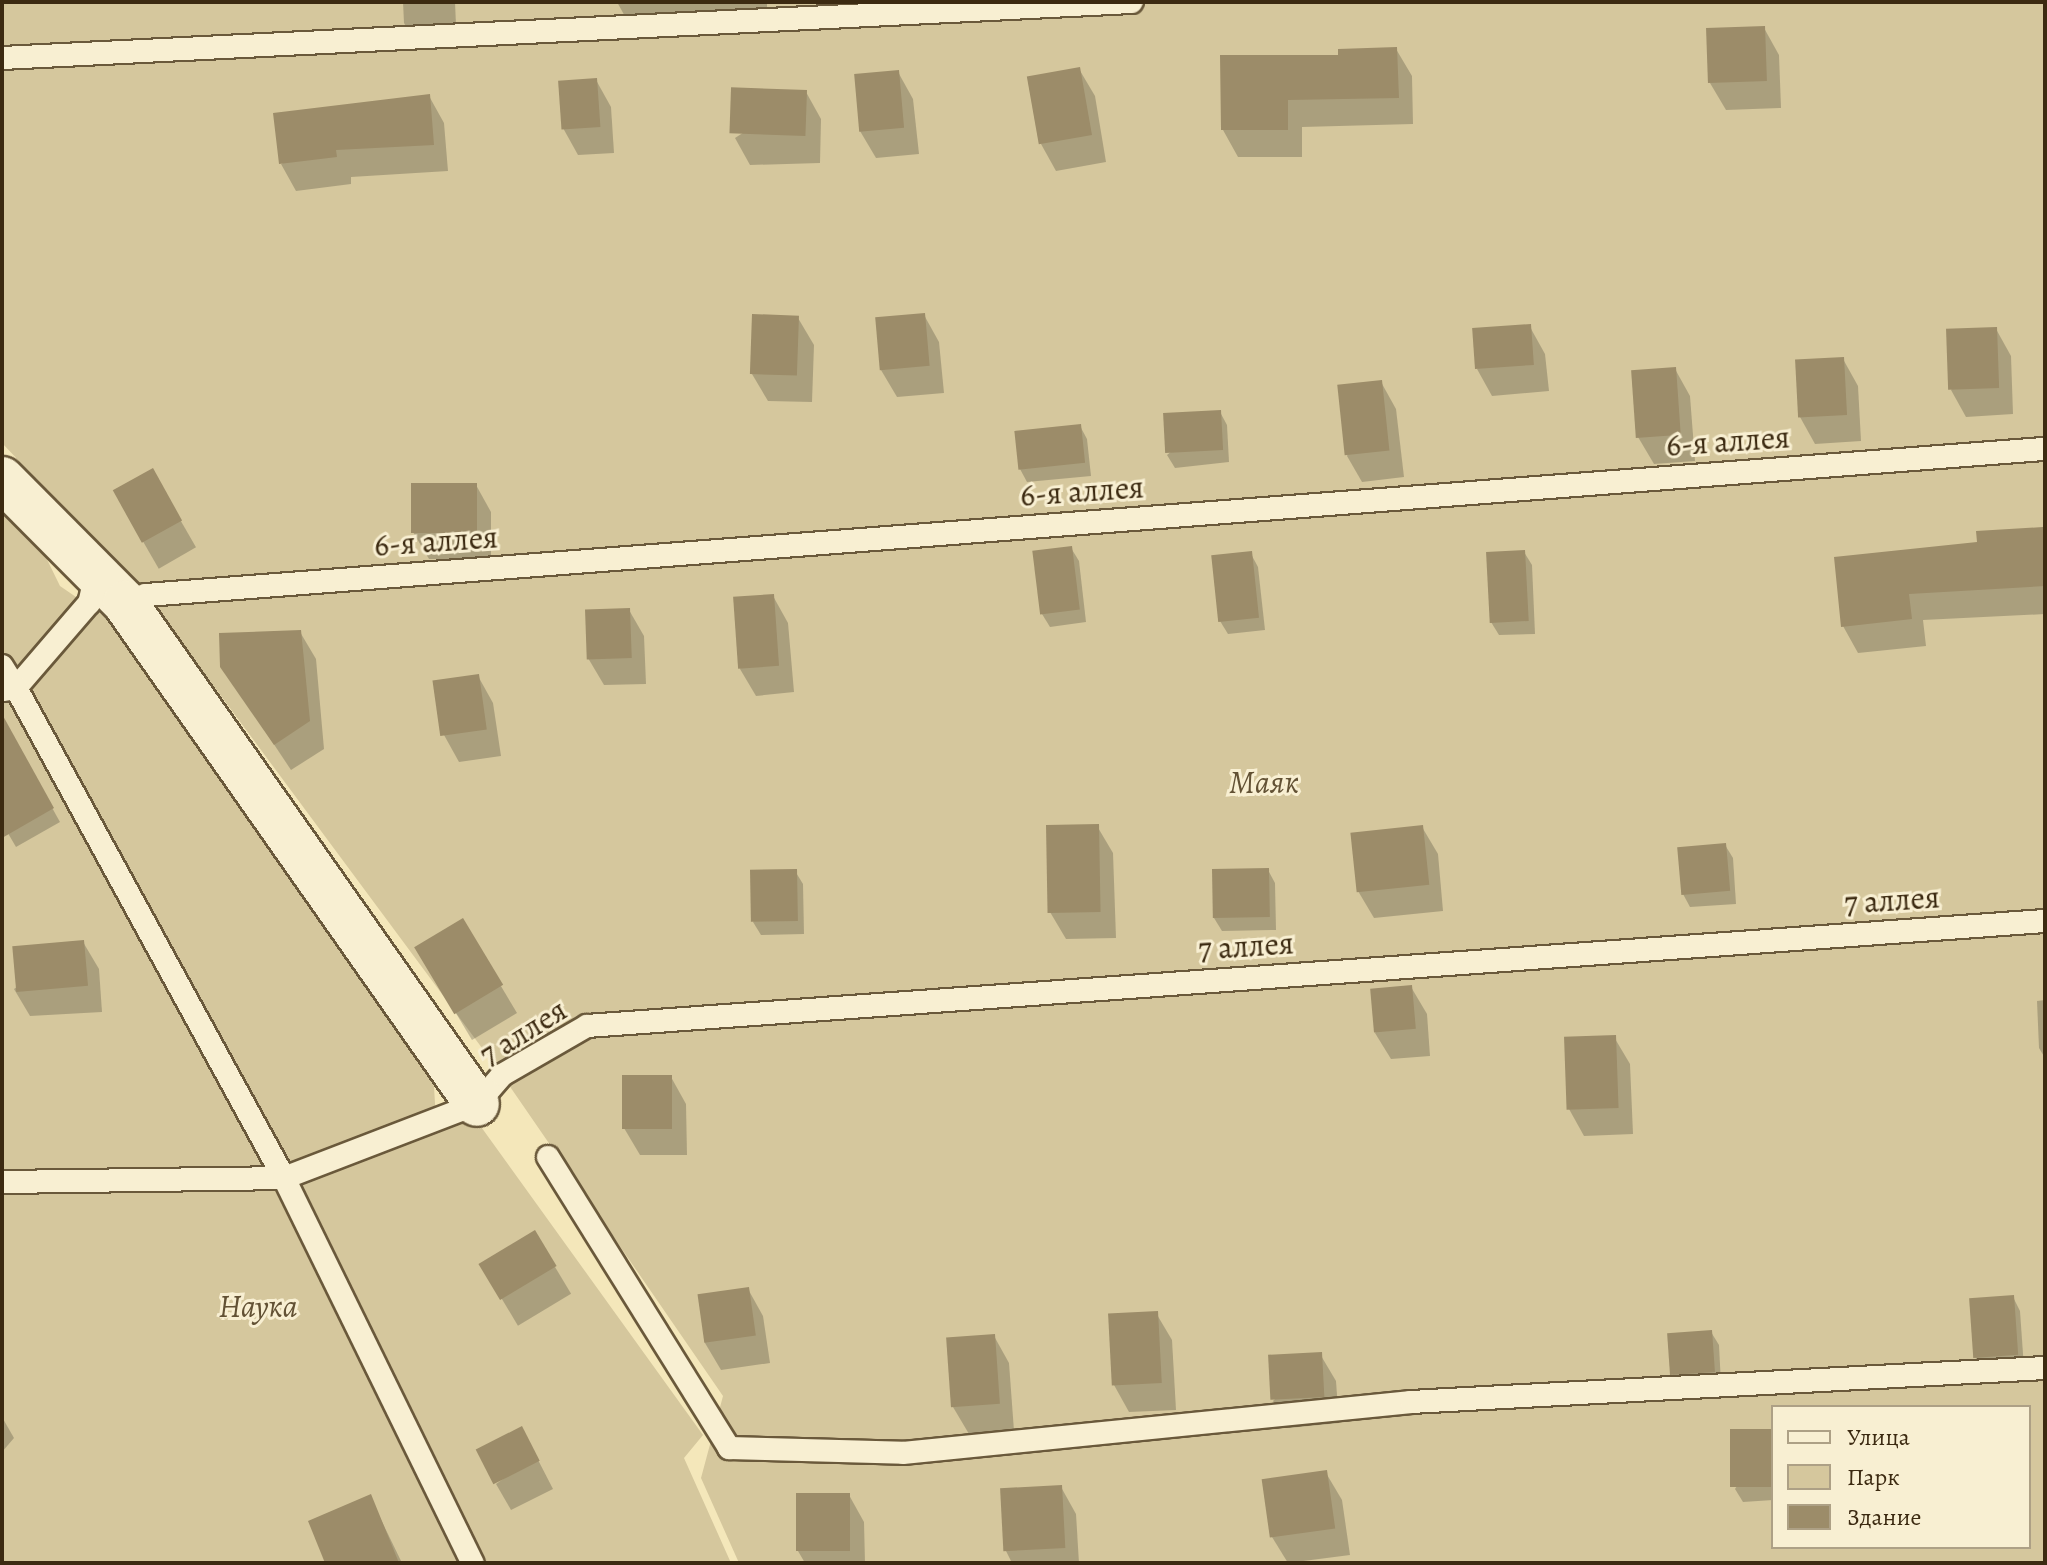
<!DOCTYPE html>
<meta charset="utf-8">
<style>
body{margin:0}
#map{position:relative;width:2047px;height:1565px;overflow:hidden;background:#f4e7ba;font-family:Alegreya,serif}
div>[style]{position:absolute}
.green>*{inset:0;background:#d5c79d}
.shadow>*{inset:0;background:#0003;transform-origin:0 0}
.building>*{inset:0;background:#9c8c69;transform-origin:0 0}
.roads{filter:drop-shadow(2px 0 #6a593b) drop-shadow(-2px 0 #6a593b) drop-shadow(0 2px #6a593b) drop-shadow(0 -2px #6a593b)}
.lane>*{height:22px;margin:-11px;padding:0 11px;transform-origin:11px;border-radius:11px;background:#f8efd2}
.street>*{height:44px;margin:-22px;padding:0 22px;transform-origin:22px;border-radius:22px;background:#f8efd2}
span{translate:-50% -50%;white-space:nowrap;text-align:center;line-height:1.15;-webkit-text-stroke:6px #f8efd2;paint-order:stroke}
.street-label{font-size:32px;color:#3c2a11}
.park-label{font-size:32px;color:#625134;font-style:italic}
.frame{position:absolute;inset:0;border:4px solid #3c2a11;pointer-events:none}
.legend{position:absolute;left:1771px;top:1405px;width:260px;height:144px;box-sizing:border-box;background:#f8efd2;border:2px solid #ada085;margin:0;padding:10px 14px;list-style:none;font-size:24px;color:#3c2a11}
.legend li{display:flex;align-items:center;gap:16px;height:40px}
.legend b{width:40px;border:2px solid #ada085}
</style>
<div id="map">
<div class="green">
<div style="clip-path:polygon(evenodd,2px 2px,2045px 2px,2045px 1563px,739px 1563px,701px 1478px,723px 1396px,502px 1075px,146px 595px,2px 443px,2px 2px,1773px 1407px,2029px 1407px,2029px 1547px,1773px 1547px,1773px 1407px)"></div>
<div style="clip-path:polygon(2px 502px,35px 535px,60px 586px,108px 619px,432px 1055px,436px 1119px,479px 1124px,703px 1435px,684px 1458px,731px 1563px,2px 1563px)"></div>
</div>
<div class="shadow">
<div style="clip-path:polygon(403px 2px,455px 2px,457px 48px,420px 50px,404px 23px)"></div>
<div style="clip-path:polygon(617px 2px,767px 2px,767px 20px,721px 21px,715px 11px,627px 20px)"></div>
<div style="clip-path:polygon(1764px 28px,1779px 55px,1781px 108px,1726px 110px,1710px 83px)"></div>
<div style="clip-path:polygon(1396px 49px,1412px 76px,1413px 124px,1302px 127px,1302px 157px,1238px 157px,1223px 130px,1341px 57px)"></div>
<div style="clip-path:polygon(1079px 69px,1095px 96px,1106px 162px,1056px 171px,1041px 144px)"></div>
<div style="clip-path:polygon(898px 72px,913px 99px,919px 154px,876px 158px,860px 131px)"></div>
<div style="clip-path:polygon(596px 80px,611px 107px,614px 153px,578px 155px,563px 128px)"></div>
<div style="clip-path:polygon(806px 92px,821px 119px,820px 163px,750px 165px,735px 138px)"></div>
<div style="clip-path:polygon(429px 96px,444px 123px,448px 171px,351px 177px,351px 184px,296px 191px,281px 164px)"></div>
<div style="clip-path:polygon(924px 315px,939px 342px,944px 393px,897px 397px,881px 370px)"></div>
<div style="clip-path:polygon(798px 318px,814px 345px,812px 402px,768px 401px,752px 374px)"></div>
<div style="clip-path:polygon(1530px 327px,1545px 354px,1549px 391px,1492px 396px,1477px 369px)"></div>
<div style="clip-path:polygon(1996px 329px,2011px 356px,2013px 414px,1966px 417px,1951px 390px)"></div>
<div style="clip-path:polygon(1843px 359px,1858px 386px,1861px 441px,1815px 444px,1800px 417px)"></div>
<div style="clip-path:polygon(1675px 369px,1690px 396px,1695px 461px,1654px 464px,1638px 437px)"></div>
<div style="clip-path:polygon(1381px 382px,1396px 409px,1404px 477px,1362px 482px,1347px 456px)"></div>
<div style="clip-path:polygon(1220px 412px,1227px 425px,1229px 462px,1175px 468px,1167px 455px)"></div>
<div style="clip-path:polygon(1080px 426px,1087px 439px,1091px 476px,1027px 482px,1020px 469px)"></div>
<div style="left:152px;top:471px;width:88px;height:43px;rotate:60deg"></div>
<div style="clip-path:polygon(476px 485px,491px 512px,491px 559px,429px 559px,413px 532px)"></div>
<div style="clip-path:polygon(2042px 529px,2045px 614px,1923px 620px,1926px 646px,1858px 653px,1843px 626px,1979px 544px)"></div>
<div style="clip-path:polygon(1071px 548px,1079px 561px,1086px 622px,1050px 627px,1042px 614px)"></div>
<div style="clip-path:polygon(1524px 552px,1532px 565px,1535px 634px,1499px 635px,1491px 622px)"></div>
<div style="clip-path:polygon(1251px 554px,1258px 567px,1265px 630px,1228px 634px,1220px 621px)"></div>
<div style="clip-path:polygon(773px 596px,788px 623px,794px 692px,756px 696px,740px 669px)"></div>
<div style="clip-path:polygon(629px 610px,644px 636px,646px 684px,604px 685px,588px 658px)"></div>
<div style="clip-path:polygon(300px 632px,316px 659px,324px 749px,291px 770px,222px 666px)"></div>
<div style="clip-path:polygon(478px 676px,493px 703px,501px 756px,459px 762px,444px 735px)"></div>
<div style="clip-path:polygon(2px 718px,60px 822px,16px 847px,2px 823px)"></div>
<div style="clip-path:polygon(1097px 826px,1113px 853px,1116px 938px,1066px 939px,1050px 912px)"></div>
<div style="clip-path:polygon(1422px 827px,1438px 854px,1443px 911px,1374px 918px,1358px 891px)"></div>
<div style="clip-path:polygon(1725px 845px,1733px 858px,1736px 904px,1690px 907px,1683px 894px)"></div>
<div style="clip-path:polygon(1268px 870px,1275px 883px,1276px 930px,1222px 931px,1214px 918px)"></div>
<div style="clip-path:polygon(795px 871px,803px 884px,804px 934px,761px 935px,753px 922px)"></div>
<div style="clip-path:polygon(462px 921px,517px 1013px,472px 1040px,433px 975px)"></div>
<div style="clip-path:polygon(83px 942px,99px 969px,102px 1012px,30px 1016px,14px 989px)"></div>
<div style="clip-path:polygon(1411px 987px,1427px 1014px,1430px 1056px,1391px 1059px,1375px 1033px)"></div>
<div style="clip-path:polygon(2045px 1000px,2045px 1058px,2039px 1048px,2037px 1001px)"></div>
<div style="clip-path:polygon(1614px 1037px,1630px 1064px,1633px 1134px,1584px 1136px,1569px 1109px)"></div>
<div style="clip-path:polygon(671px 1077px,686px 1104px,687px 1155px,640px 1155px,624px 1128px)"></div>
<div style="left:534px;top:1232px;width:72px;height:62px;rotate:59deg"></div>
<div style="clip-path:polygon(748px 1289px,763px 1316px,770px 1363px,721px 1370px,705px 1343px,699px 1296px)"></div>
<div style="clip-path:polygon(2013px 1297px,2020px 1311px,2024px 1368px,1983px 1370px,1975px 1357px)"></div>
<div style="clip-path:polygon(1156px 1313px,1172px 1340px,1176px 1410px,1129px 1412px,1114px 1385px)"></div>
<div style="clip-path:polygon(1711px 1332px,1719px 1345px,1721px 1384px,1679px 1387px,1672px 1373px)"></div>
<div style="clip-path:polygon(994px 1336px,1009px 1363px,1014px 1431px,969px 1434px,953px 1407px)"></div>
<div style="clip-path:polygon(1320px 1354px,1336px 1381px,1339px 1423px,1289px 1428px,1273px 1401px)"></div>
<div style="clip-path:polygon(2px 1417px,14px 1438px,2px 1452px)"></div>
<div style="clip-path:polygon(1773px 1431px,1773px 1500px,1743px 1502px,1735px 1489px)"></div>
<div style="clip-path:polygon(536px 1456px,553px 1489px,511px 1510px,496px 1484px)"></div>
<div style="clip-path:polygon(1326px 1473px,1342px 1500px,1350px 1555px,1288px 1563px,1272px 1537px)"></div>
<div style="clip-path:polygon(1061px 1487px,1076px 1514px,1079px 1563px,1012px 1563px,1006px 1551px)"></div>
<div style="clip-path:polygon(849px 1495px,864px 1522px,865px 1563px,805px 1563px,798px 1551px)"></div>
<div style="clip-path:polygon(370px 1497px,402px 1563px,328px 1563px)"></div>
</div>
<div class="building">
<div style="left:1765px;top:26px;width:55px;height:59px;rotate:88deg"></div>
<div style="clip-path:polygon(1397px 47px,1399px 98px,1288px 100px,1288px 130px,1221px 130px,1220px 55px,1338px 55px,1338px 49px)"></div>
<div style="left:1080px;top:67px;width:69px;height:54px;rotate:80deg"></div>
<div style="left:899px;top:70px;width:58px;height:45px;rotate:85deg"></div>
<div style="left:597px;top:78px;width:49px;height:39px;rotate:86deg"></div>
<div style="left:807px;top:90px;width:46px;height:76px;rotate:92deg"></div>
<div style="clip-path:polygon(430px 94px,434px 145px,336px 150px,337px 157px,279px 164px,273px 113px)"></div>
<div style="left:925px;top:313px;width:53px;height:50px;rotate:85deg"></div>
<div style="left:752px;top:314px;width:47px;height:60px;rotate:2deg"></div>
<div style="left:1531px;top:324px;width:41px;height:59px;rotate:86deg"></div>
<div style="left:1997px;top:327px;width:61px;height:51px;rotate:88deg"></div>
<div style="left:1844px;top:357px;width:58px;height:49px;rotate:87deg"></div>
<div style="left:1676px;top:367px;width:68px;height:45px;rotate:86deg"></div>
<div style="left:1382px;top:380px;width:71px;height:45px;rotate:84deg"></div>
<div style="left:1221px;top:410px;width:40px;height:58px;rotate:87deg"></div>
<div style="left:1081px;top:424px;width:39px;height:67px;rotate:84deg"></div>
<div style="left:153px;top:468px;width:60px;height:46px;rotate:61deg"></div>
<div style="left:411px;top:483px;width:66px;height:50px"></div>
<div style="clip-path:polygon(2043px 527px,2045px 586px,1909px 594px,1912px 619px,1841px 627px,1834px 557px,1977px 542px,1976px 531px)"></div>
<div style="left:1072px;top:546px;width:64px;height:40px;rotate:83deg"></div>
<div style="left:1525px;top:550px;width:71px;height:39px;rotate:87deg"></div>
<div style="left:1252px;top:551px;width:67px;height:41px;rotate:84deg"></div>
<div style="left:774px;top:594px;width:72px;height:41px;rotate:86deg"></div>
<div style="left:630px;top:608px;width:50px;height:45px;rotate:88deg"></div>
<div style="clip-path:polygon(301px 630px,310px 721px,274px 745px,220px 667px,219px 633px)"></div>
<div style="left:479px;top:674px;width:56px;height:47px;rotate:82deg"></div>
<div style="clip-path:polygon(2px 714px,54px 808px,2px 838px)"></div>
<div style="left:1099px;top:824px;width:88px;height:53px;rotate:89deg"></div>
<div style="left:1423px;top:825px;width:60px;height:73px;rotate:84deg"></div>
<div style="left:1726px;top:843px;width:48px;height:49px;rotate:85deg"></div>
<div style="left:1269px;top:868px;width:49px;height:57px;rotate:89deg"></div>
<div style="left:797px;top:869px;width:52px;height:47px;rotate:89deg"></div>
<div style="left:463px;top:918px;width:78px;height:57px;rotate:59deg"></div>
<div style="left:84px;top:940px;width:46px;height:72px;rotate:85deg"></div>
<div style="left:1412px;top:985px;width:44px;height:42px;rotate:85deg"></div>
<div style="left:1616px;top:1035px;width:73px;height:52px;rotate:88deg"></div>
<div style="left:622px;top:1075px;width:50px;height:54px"></div>
<div style="left:535px;top:1230px;width:42px;height:66px;rotate:59deg"></div>
<div style="left:749px;top:1287px;width:49px;height:52px;rotate:82deg"></div>
<div style="left:2014px;top:1295px;width:60px;height:45px;rotate:86deg"></div>
<div style="left:1158px;top:1311px;width:72px;height:50px;rotate:87deg"></div>
<div style="left:1712px;top:1330px;width:42px;height:45px;rotate:86deg"></div>
<div style="left:995px;top:1334px;width:70px;height:49px;rotate:86deg"></div>
<div style="left:1322px;top:1352px;width:45px;height:54px;rotate:87deg"></div>
<div style="left:522px;top:1426px;width:39px;height:52px;rotate:63deg"></div>
<div style="left:1773px;top:1429px;width:58px;height:43px;rotate:90deg"></div>
<div style="left:1327px;top:1470px;width:59px;height:66px;rotate:82deg"></div>
<div style="left:1062px;top:1485px;width:63px;height:62px;rotate:87deg"></div>
<div style="left:850px;top:1493px;width:58px;height:54px;rotate:90deg"></div>
<div style="clip-path:polygon(371px 1494px,399px 1563px,325px 1563px,308px 1521px)"></div>
</div>
<div class="roads">
<div class="lane">
<div style="left:2px;top:58px;width:1131px;rotate:-2.84deg"></div>
<div style="left:95px;top:578px;width:26px;rotate:103deg"></div>
<div style="left:89px;top:603px;width:112px;rotate:130.7deg"></div>
<div style="left:16px;top:688px;width:559px;rotate:61.32deg"></div>
<div style="left:284px;top:1178px;width:429px;rotate:63.9deg"></div>
<div style="left:125px;top:603px;width:22px;rotate:-21deg"></div>
<div style="left:146px;top:595px;width:1905px;rotate:-4.4deg"></div>
<div style="left:2px;top:666px;width:26px;rotate:58deg"></div>
<div style="left:16px;top:688px;width:13px;rotate:171deg"></div>
<div style="left:548px;top:1157px;width:343px;rotate:58.1deg"></div>
<div style="left:729px;top:1448px;width:174px;rotate:1.6deg"></div>
<div style="left:903px;top:1453px;width:511px;rotate:-5.73deg"></div>
<div style="left:1411px;top:1402px;width:635px;rotate:-3.07deg"></div>
<div style="left:2px;top:1182px;width:282px;rotate:-0.8deg"></div>
<div style="left:284px;top:1178px;width:207px;rotate:-21deg"></div>
<div style="left:477px;top:1104px;width:38px;rotate:-49deg"></div>
<div style="left:502px;top:1075px;width:98px;rotate:-30deg"></div>
<div style="left:587px;top:1026px;width:1462px;rotate:-4.12deg"></div>
</div>
<div class="street">
<div style="left:2px;top:479px;width:175px;rotate:45.2deg"></div>
<div style="left:125px;top:603px;width:612px;rotate:54.91deg"></div>
</div>
</div>
<div class="street-label">
<span style="left:1728px;top:441px;rotate:-4deg">6-я аллея</span>
<span style="left:1082px;top:491px;rotate:-4deg">6-я аллея</span>
<span style="left:436px;top:541px;rotate:-4deg">6-я аллея</span>
<span style="left:1892px;top:900px;rotate:-4deg">7 аллея</span>
<span style="left:1246px;top:946px;rotate:-4deg">7 аллея</span>
<span style="left:523px;top:1032px;rotate:-32deg">7 аллея</span>
</div>
<div class="park-label">
<span style="left:1264px;top:782px">Маяк</span>
<span style="left:258px;top:1306px">Наука</span>
</div>
<div class="frame"></div>
<ul class="legend">
<li><b style="height:10px;background:#f8efd2"></b>Улица</li>
<li><b style="height:22px;background:#d5c79d"></b>Парк</li>
<li><b style="height:22px;background:#9c8c69"></b>Здание</li>
</ul>
</div>
